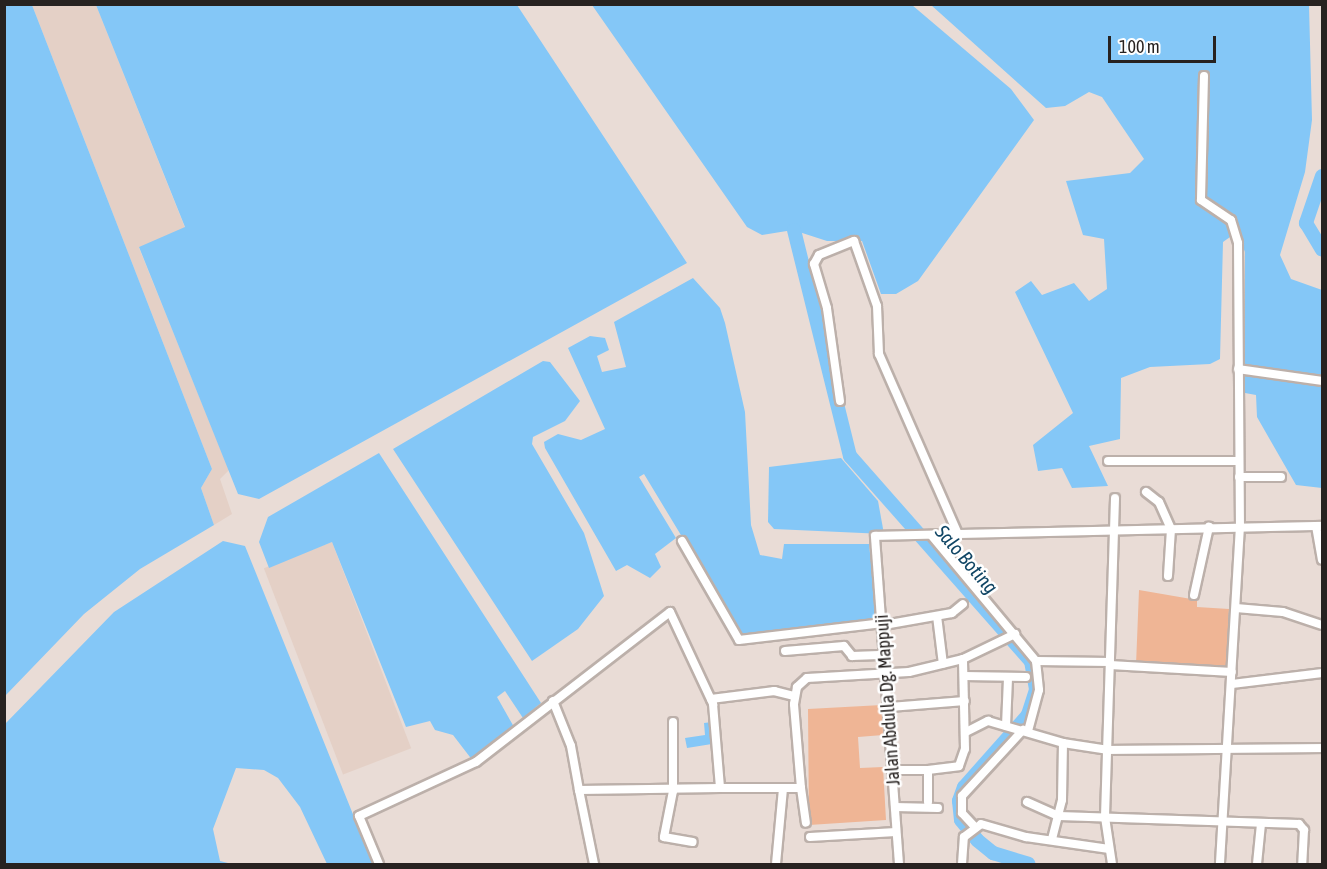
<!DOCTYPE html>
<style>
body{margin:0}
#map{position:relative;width:1327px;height:869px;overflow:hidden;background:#e9dcd6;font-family:"Asap Condensed",sans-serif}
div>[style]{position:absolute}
.built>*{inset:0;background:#e4d0c6;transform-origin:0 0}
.green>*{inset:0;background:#efb595}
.water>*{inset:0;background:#84c7f7}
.river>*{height:14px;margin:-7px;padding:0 7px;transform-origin:7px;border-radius:7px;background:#84c7f7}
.roads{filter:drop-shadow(2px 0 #bcb0aa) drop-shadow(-2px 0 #bcb0aa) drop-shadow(0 2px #bcb0aa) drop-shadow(0 -2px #bcb0aa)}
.minor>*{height:8px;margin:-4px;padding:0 4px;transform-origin:4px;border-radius:4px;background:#fff}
span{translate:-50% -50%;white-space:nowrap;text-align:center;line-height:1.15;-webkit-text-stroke:5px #fff;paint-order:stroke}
.street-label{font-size:18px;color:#272220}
.water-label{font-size:20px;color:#114665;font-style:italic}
.frame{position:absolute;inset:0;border:6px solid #272220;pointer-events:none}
.scale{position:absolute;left:1108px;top:36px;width:108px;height:27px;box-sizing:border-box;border:3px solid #272220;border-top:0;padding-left:8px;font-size:18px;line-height:21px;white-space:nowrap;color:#272220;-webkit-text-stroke:4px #fff;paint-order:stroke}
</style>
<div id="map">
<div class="built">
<div style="clip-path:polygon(32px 5px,96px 5px,185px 228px,139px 248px,229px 470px,220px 479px,232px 514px,214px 525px,201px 488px,212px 469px)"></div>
<div style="left:332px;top:542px;width:221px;height:73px;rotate:69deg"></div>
</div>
<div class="green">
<div style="clip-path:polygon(1139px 590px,1197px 600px,1197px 607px,1229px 609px,1226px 670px,1136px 665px)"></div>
<div style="clip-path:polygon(882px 705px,883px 735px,858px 737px,860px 768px,883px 767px,886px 820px,809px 825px,808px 709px)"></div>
</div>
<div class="water">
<div style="clip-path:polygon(32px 5px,212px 469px,201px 488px,214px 525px,140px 569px,84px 614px,5px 696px,4px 5px)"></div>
<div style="clip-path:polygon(96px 5px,517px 5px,687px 263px,259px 499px,238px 494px,139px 247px,185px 227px)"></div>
<div style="clip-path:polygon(592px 5px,912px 5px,1011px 89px,1034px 120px,918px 281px,896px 294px,881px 294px,862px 241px,827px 241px,793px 230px,762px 235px,747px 227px)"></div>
<div style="clip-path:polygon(931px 5px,1309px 5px,1312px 120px,1305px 172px,1280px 255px,1291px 279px,1322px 290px,1322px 488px,1296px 485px,1257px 417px,1256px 395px,1245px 393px,1245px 252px,1237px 232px,1223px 242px,1220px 359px,1210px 364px,1150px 367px,1121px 378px,1120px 439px,1089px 446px,1108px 486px,1072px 488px,1062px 468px,1038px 471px,1033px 445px,1073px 413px,1015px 292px,1031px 281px,1042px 295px,1074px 283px,1089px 301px,1107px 289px,1104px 239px,1083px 235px,1066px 181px,1130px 173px,1144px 159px,1102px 97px,1089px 92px,1065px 106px,1046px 108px)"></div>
<div style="clip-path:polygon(693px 278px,720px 308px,725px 323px,745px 412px,751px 525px,760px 555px,782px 559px,784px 544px,869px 544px,877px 617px,873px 622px,742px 636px,644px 474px,639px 477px,676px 538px,655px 554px,661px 567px,650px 578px,627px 565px,616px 571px,545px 448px,544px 442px,558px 434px,581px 440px,605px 429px,568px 348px,590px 336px,605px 338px,609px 350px,597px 356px,602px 372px,626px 367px,614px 322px)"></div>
<div style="clip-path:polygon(543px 361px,550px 362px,580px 401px,565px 421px,533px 437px,532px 444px,584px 533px,604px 596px,578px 629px,532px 661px,393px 449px)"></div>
<div style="clip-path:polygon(379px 453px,541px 703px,523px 718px,505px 691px,497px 697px,514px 727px,473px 761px,453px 735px,435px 730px,430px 721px,406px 727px,332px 542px,269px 568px,259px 542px,268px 517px)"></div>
<div style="clip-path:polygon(841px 458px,878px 501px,884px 534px,774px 529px,768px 522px,769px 467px)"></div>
<div style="clip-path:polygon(223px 541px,245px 546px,373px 864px,327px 864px,300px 807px,278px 778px,264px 770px,236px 768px,213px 829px,220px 861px,232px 864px,5px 864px,5px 724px,114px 612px)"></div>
<div style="clip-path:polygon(712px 722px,718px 743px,687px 748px,685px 738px,705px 735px,704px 723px)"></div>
</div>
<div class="river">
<div style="left:1322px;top:176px;width:50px;rotate:108.8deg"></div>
<div style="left:1306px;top:223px;width:31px;rotate:59deg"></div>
<div style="left:794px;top:230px;width:233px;rotate:76.1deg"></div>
<div style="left:850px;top:456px;width:273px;rotate:48.6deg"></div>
<div style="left:1031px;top:661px;width:29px;rotate:80deg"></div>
<div style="left:1036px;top:690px;width:26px;rotate:108deg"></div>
<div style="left:1028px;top:715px;width:96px;rotate:131.6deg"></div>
<div style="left:964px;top:787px;width:15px;rotate:110deg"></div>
<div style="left:959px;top:801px;width:19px;rotate:84deg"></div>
<div style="left:961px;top:820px;width:26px;rotate:51deg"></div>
<div style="left:977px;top:840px;width:21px;rotate:39deg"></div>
<div style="left:993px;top:853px;width:37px;rotate:17deg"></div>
</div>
<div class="roads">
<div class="minor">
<div style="left:1204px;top:76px;width:124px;rotate:91.4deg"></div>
<div style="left:1201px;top:200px;width:36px;rotate:34deg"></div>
<div style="left:1231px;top:220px;width:24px;rotate:73deg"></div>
<div style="left:1238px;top:243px;width:283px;rotate:89.6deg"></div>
<div style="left:1240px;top:526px;width:339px;rotate:93.4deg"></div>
<div style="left:1238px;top:369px;width:85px;rotate:8.1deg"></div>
<div style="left:840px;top:401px;width:94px;rotate:-98deg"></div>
<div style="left:827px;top:308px;width:46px;rotate:-106.5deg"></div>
<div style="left:814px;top:264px;width:10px;rotate:-61deg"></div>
<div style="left:819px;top:255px;width:38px;rotate:-22deg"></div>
<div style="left:854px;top:241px;width:69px;rotate:70.5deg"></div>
<div style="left:877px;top:306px;width:48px;rotate:87.6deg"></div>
<div style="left:879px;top:354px;width:197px;rotate:66.3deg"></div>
<div style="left:1108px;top:461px;width:130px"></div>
<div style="left:1239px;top:477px;width:42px"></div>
<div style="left:1146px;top:492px;width:16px;rotate:38deg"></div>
<div style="left:1159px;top:502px;width:30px;rotate:66deg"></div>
<div style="left:1171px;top:529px;width:47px;rotate:93.7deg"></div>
<div style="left:1316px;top:526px;width:34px;rotate:80deg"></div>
<div style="left:931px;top:535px;width:164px;rotate:50.2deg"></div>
<div style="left:1036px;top:661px;width:29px;rotate:84deg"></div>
<div style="left:1039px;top:690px;width:42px;rotate:105deg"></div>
<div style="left:682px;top:541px;width:114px;rotate:60.1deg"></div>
<div style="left:739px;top:640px;width:145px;rotate:-6.7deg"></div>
<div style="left:1194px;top:595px;width:70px;rotate:-77.6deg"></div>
<div style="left:1236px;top:608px;width:47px;rotate:4.9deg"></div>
<div style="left:1283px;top:612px;width:41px;rotate:18.4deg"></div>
<div style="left:937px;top:616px;width:48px;rotate:82.9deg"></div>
<div style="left:884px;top:625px;width:69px;rotate:-10deg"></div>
<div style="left:952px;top:613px;width:14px;rotate:-39deg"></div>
<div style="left:785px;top:651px;width:59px;rotate:-4.8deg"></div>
<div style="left:844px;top:646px;width:13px;rotate:51deg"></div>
<div style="left:852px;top:656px;width:34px;rotate:-2deg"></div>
<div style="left:1036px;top:661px;width:74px;rotate:0.8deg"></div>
<div style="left:1110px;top:665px;width:122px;rotate:3.3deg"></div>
<div style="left:964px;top:676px;width:62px;rotate:0.9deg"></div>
<div style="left:1232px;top:684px;width:91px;rotate:-7deg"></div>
<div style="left:711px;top:699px;width:64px;rotate:-7.2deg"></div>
<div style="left:774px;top:691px;width:21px;rotate:14deg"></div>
<div style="left:553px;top:701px;width:48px;rotate:68.2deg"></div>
<div style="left:571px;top:746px;width:45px;rotate:79.7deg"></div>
<div style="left:890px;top:707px;width:75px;rotate:-4.6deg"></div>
<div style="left:673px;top:722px;width:69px;rotate:90deg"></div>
<div style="left:673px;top:791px;width:47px;rotate:101.1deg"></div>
<div style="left:664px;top:837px;width:29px;rotate:10deg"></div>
<div style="left:1006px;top:726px;width:48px;rotate:-87.6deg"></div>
<div style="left:966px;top:732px;width:25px;rotate:-27deg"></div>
<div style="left:988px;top:721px;width:78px;rotate:16.3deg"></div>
<div style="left:894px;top:770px;width:34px"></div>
<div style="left:720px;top:788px;width:81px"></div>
<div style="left:801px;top:788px;width:84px;rotate:-94.8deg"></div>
<div style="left:794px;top:704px;width:17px;rotate:-80deg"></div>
<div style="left:797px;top:687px;width:13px;rotate:-42deg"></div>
<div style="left:807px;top:678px;width:102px;rotate:-3.4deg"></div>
<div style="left:909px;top:672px;width:56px;rotate:-13.5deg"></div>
<div style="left:963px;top:659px;width:58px;rotate:-25.7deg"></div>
<div style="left:801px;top:788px;width:35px;rotate:82deg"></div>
<div style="left:928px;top:802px;width:32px;rotate:-90deg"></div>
<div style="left:928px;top:770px;width:31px;rotate:-7deg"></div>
<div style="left:959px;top:766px;width:18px;rotate:-71deg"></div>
<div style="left:965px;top:749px;width:90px;rotate:-91.3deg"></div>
<div style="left:1027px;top:802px;width:35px;rotate:24deg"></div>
<div style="left:1059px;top:816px;width:240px;rotate:1.9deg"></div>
<div style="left:1299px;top:824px;width:8px;rotate:50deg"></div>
<div style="left:1304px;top:830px;width:34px;rotate:93deg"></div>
<div style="left:895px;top:807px;width:43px;rotate:1.3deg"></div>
<div style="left:975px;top:827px;width:19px;rotate:-133deg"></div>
<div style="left:962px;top:813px;width:17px;rotate:-90deg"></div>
<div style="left:962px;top:796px;width:90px;rotate:-47.3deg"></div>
<div style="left:810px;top:837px;width:86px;rotate:-3.3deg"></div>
<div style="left:1052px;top:839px;width:40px;rotate:-75.6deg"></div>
<div style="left:1062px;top:800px;width:57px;rotate:-89deg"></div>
<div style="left:1063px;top:743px;width:46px;rotate:8.8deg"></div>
<div style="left:1108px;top:750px;width:214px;rotate:-0.5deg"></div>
<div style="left:379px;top:864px;width:52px;rotate:-112.6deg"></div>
<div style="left:359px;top:816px;width:129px;rotate:-24.8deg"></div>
<div style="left:476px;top:762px;width:245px;rotate:-37.7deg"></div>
<div style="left:670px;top:612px;width:102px;rotate:64.9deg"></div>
<div style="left:713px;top:704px;width:84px;rotate:85.2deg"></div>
<div style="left:720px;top:788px;width:141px;rotate:179.2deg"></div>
<div style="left:579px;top:790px;width:76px;rotate:78.5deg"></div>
<div style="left:776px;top:864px;width:76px;rotate:-84.7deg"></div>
<div style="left:899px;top:864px;width:329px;rotate:-94.2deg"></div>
<div style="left:875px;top:536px;width:447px;rotate:-1.3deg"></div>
<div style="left:962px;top:864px;width:27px;rotate:-86deg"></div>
<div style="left:964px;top:837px;width:21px;rotate:-37deg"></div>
<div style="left:981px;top:824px;width:47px;rotate:16.1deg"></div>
<div style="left:1026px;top:837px;width:84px;rotate:8.2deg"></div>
<div style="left:1112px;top:864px;width:48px;rotate:-98.5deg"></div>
<div style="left:1105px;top:817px;width:319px;rotate:-88.2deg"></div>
<div style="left:1257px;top:864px;width:40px;rotate:-84.3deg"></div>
</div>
</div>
<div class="street-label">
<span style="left:888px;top:700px;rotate:-94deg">Jalan Abdulla Dg. Mappuji</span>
</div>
<div class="water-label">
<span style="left:967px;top:559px;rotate:49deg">Salo Boting</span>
</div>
<div class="frame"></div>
<div class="scale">100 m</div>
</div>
